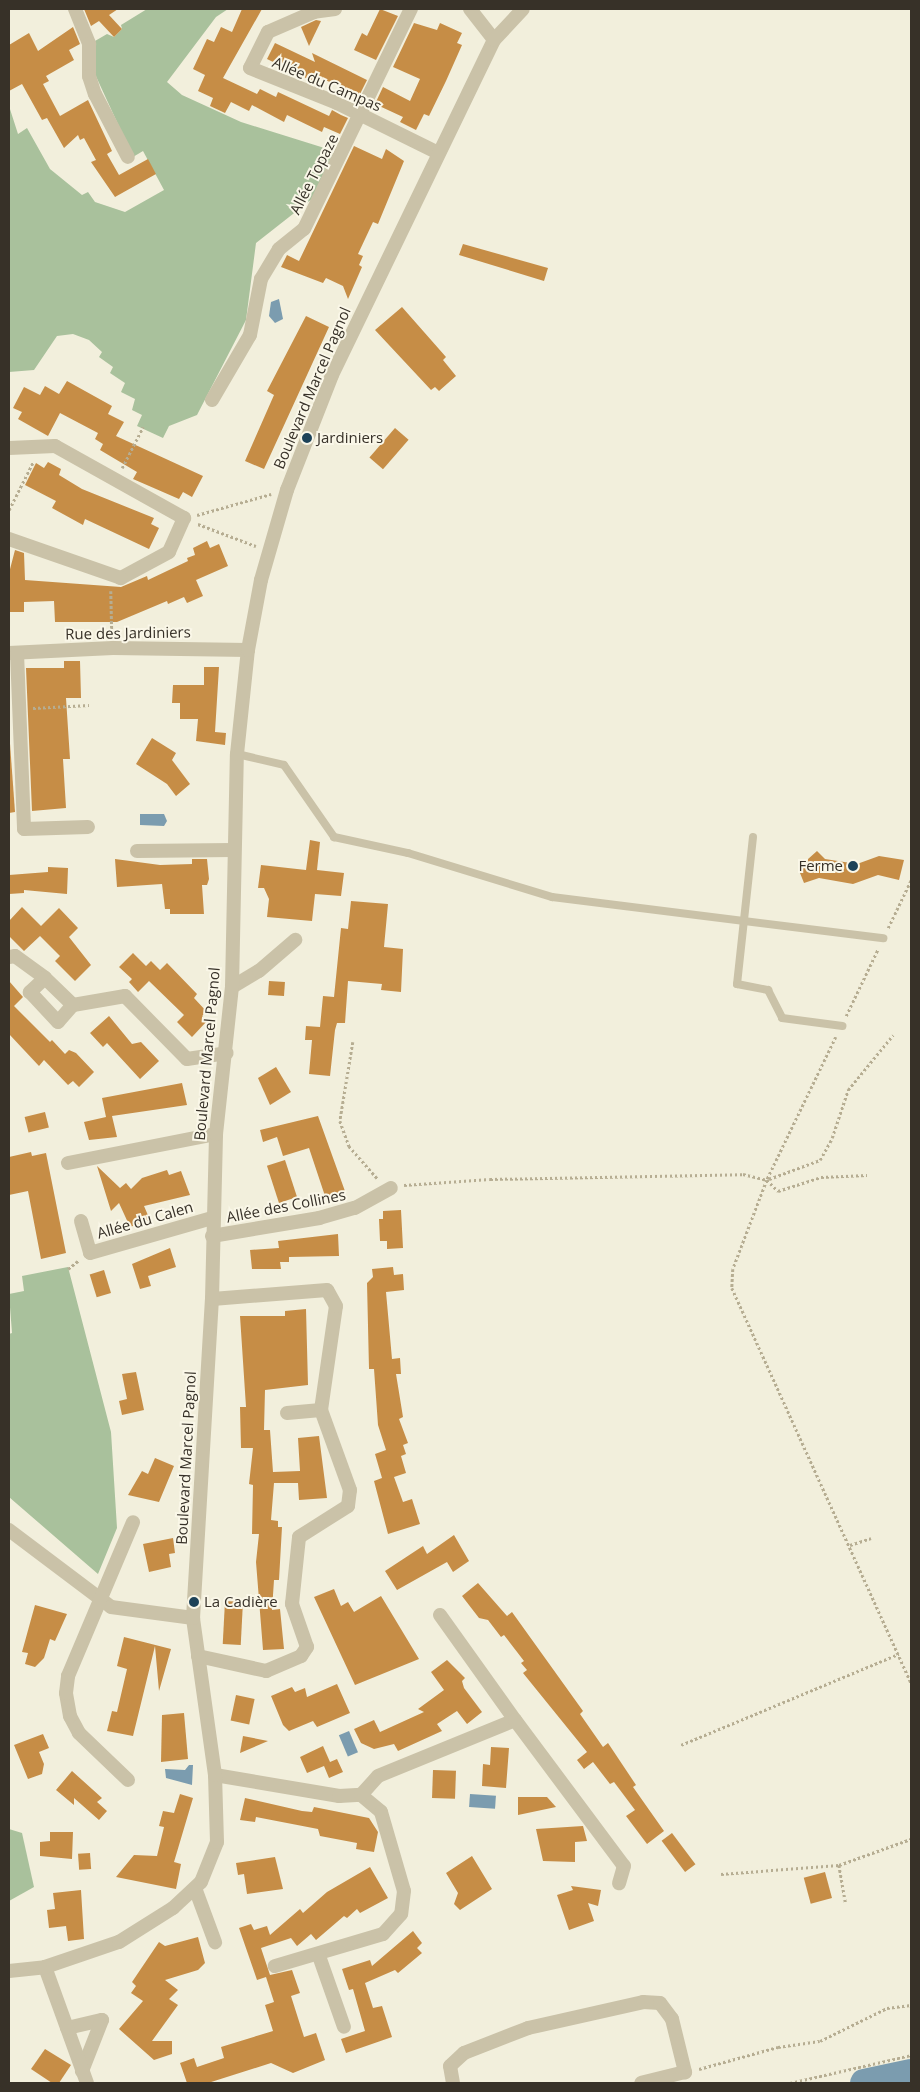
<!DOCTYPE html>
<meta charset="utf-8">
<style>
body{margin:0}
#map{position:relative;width:920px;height:2092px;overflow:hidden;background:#f2efdc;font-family:"Open Sans",sans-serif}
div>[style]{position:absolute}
.green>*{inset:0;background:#a9c19c}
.water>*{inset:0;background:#7b9caf;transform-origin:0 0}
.river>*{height:28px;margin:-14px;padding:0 14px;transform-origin:14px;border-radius:14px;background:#7b9caf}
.building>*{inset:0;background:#c68d46;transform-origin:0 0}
.path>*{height:2.5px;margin-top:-1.25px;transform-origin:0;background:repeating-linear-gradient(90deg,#b6ad92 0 2.5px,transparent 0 5px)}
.service>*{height:8px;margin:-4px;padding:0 4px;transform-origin:4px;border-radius:4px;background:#cac2a8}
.minor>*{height:14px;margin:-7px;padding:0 7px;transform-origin:7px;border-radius:7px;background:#cac2a8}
.tertiary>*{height:14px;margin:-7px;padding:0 7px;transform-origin:7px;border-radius:7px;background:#cac2a8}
.dots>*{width:14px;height:14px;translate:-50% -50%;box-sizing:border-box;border:2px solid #faf7e8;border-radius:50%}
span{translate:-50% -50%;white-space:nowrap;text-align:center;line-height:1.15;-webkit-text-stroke:4px #faf7e8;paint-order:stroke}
.street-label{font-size:15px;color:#373128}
.poi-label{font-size:15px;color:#373128}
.left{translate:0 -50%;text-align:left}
.right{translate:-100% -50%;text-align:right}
.frame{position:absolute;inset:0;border:10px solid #373128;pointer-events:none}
</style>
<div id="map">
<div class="green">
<div style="clip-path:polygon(147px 9px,228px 9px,216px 17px,167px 82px,182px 95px,241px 122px,334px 151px,312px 199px,256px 243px,246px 320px,197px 415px,169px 426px,163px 438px,137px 426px,142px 415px,132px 410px,135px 399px,121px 392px,125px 383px,110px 373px,113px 367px,99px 357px,102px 352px,89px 340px,73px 334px,57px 336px,34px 370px,9px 372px,9px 106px,18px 134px,27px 128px,50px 169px,82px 195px,88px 192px,95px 202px,125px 212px,164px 190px,143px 151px,133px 157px,94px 72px,95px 41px,107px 34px,114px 37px,122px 29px,121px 25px)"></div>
<div style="clip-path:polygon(68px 1267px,111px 1432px,117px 1528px,98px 1574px,9px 1497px,9px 1334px,12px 1333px,9px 1294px,24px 1291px,22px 1276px)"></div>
<div style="clip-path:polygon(9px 1829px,22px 1833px,34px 1887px,9px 1901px)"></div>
</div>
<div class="water">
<div style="clip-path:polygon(279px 299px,283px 319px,275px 323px,269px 316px,271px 302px)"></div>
<div style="clip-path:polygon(140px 814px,164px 814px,167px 821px,164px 826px,140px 825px)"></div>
<div style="left:349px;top:1731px;width:23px;height:11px;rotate:67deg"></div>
<div style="clip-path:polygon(189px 1765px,193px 1765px,192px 1785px,166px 1778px,165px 1769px,185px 1770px)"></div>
<div style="left:470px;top:1794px;width:26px;height:13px;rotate:4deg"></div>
</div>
<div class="river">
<div style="left:864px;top:2083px;width:48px;rotate:-12deg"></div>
</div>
<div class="building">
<div style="clip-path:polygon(84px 9px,118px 9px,109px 15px,122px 29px,114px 37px,99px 21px,91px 26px)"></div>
<div style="clip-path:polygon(242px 9px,262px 9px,223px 78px,257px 94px,260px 89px,276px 97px,278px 92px,329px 116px,332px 110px,341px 115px,348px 118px,340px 134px,324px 127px,322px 132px,287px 115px,284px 122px,252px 105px,249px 111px,231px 102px,225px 113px,210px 106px,213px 98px,198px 91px,205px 75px,193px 69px,207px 39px,214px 42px,221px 27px,232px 32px)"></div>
<div style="clip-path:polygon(380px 9px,398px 16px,376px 60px,354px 50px,362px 33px,367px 36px)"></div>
<div style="clip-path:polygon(316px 20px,321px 21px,309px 46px,301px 27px)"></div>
<div style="clip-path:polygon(414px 23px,437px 30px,440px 23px,462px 33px,457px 43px,462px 45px,446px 81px,429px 116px,424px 114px,416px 130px,400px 122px,403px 117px,375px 104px,383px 87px,410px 101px,420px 79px,393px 67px)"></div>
<div style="clip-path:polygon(73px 27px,80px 44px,69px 50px,74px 60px,46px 76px,49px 81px,43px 84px,60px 116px,88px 100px,112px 151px,107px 154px,119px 175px,148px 159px,156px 174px,115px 197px,91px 162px,96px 160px,84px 138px,80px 140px,78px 135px,64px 148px,47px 118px,42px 120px,22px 84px,9px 91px,9px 45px,29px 33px,38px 51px)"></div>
<div style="clip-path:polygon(275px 43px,315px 62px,312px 53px,367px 80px,359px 96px,315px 75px,312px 81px,267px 59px)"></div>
<div style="clip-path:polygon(354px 146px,382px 159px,386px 149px,404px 161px,378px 224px,373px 222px,358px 254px,363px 256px,359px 265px,362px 267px,348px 299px,343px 286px,326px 278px,323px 283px,281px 267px,287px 255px,299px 261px)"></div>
<div style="clip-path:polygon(463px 244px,548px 268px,544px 281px,459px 255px)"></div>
<div style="clip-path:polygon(402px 307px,446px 357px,443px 360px,456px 376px,439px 391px,435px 387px,431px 390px,375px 330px)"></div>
<div style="clip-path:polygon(306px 316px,329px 327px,264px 469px,245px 461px,274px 395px,267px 391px)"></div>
<div style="clip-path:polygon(67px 381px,112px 406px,108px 414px,124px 422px,116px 436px,203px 476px,192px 497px,183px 492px,179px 499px,133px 479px,137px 472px,100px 450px,103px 444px,95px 439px,98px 433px,60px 413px,48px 436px,18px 419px,22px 412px,13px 408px,24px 387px,40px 395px,45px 386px,59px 394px)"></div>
<div style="left:395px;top:428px;width:18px;height:39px;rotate:41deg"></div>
<div style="clip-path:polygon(48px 462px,61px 469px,59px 475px,82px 489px,154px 518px,151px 524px,159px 528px,149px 549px,85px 519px,83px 525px,52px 508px,56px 501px,25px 485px,36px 463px,44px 468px)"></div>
<div style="clip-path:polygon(207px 541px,210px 548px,219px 544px,228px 566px,196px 580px,203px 596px,187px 603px,184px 597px,168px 604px,167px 601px,117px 622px,55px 622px,54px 601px,24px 602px,24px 612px,9px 612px,9px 573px,15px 550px,24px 553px,25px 580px,121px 587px,147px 576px,148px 580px,188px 561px,187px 558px,195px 555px,193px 548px)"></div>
<div style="clip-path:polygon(64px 661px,80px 661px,81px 698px,66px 698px,70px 759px,63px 759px,66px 808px,32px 811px,26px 668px,64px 668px)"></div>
<div style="clip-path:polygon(204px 667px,219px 667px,215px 732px,226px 733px,225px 745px,196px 741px,198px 719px,180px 719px,180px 703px,172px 703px,173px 685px,204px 685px)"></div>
<div style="clip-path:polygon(9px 730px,15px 812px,9px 813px)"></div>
<div style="clip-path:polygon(152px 738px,176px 753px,172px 760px,190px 784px,176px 796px,167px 784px,136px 764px)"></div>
<div style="clip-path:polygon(310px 840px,320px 842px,317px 870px,344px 873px,341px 896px,315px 894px,312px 921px,267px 917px,269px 899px,264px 888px,258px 888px,261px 865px,306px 870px)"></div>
<div style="clip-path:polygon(817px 851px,825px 859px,857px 864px,879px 856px,904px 860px,899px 880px,878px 875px,853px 884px,819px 878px,804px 883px,798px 868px)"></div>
<div style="clip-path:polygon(115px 859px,160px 865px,192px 864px,192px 859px,207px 859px,209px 879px,207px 885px,202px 885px,204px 914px,170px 914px,170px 909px,165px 909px,162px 884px,117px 887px)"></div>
<div style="clip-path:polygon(48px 867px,68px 868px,67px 894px,24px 890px,24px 893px,9px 894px,9px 875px,48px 872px)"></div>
<div style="clip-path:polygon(351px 901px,388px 904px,384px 947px,403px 949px,401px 992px,381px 990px,382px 984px,348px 981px,345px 1023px,337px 1023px,335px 1030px,330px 1076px,309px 1074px,312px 1040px,305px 1040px,306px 1026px,320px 1027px,323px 996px,334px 997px,341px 928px,348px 929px)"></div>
<div style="clip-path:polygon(22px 907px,41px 926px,59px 908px,78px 928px,69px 937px,91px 965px,75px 981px,55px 961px,60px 956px,40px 936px,24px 951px,9px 936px,9px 921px)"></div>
<div style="clip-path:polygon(133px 953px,146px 966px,151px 961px,160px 970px,167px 963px,197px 994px,194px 998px,207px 1012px,202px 1016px,207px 1021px,192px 1037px,177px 1022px,184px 1015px,149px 981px,138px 992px,129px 982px,132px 979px,119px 967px)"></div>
<div style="clip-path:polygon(9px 981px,23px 997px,14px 1006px,50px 1042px,52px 1040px,65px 1054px,69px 1050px,76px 1053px,94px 1072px,79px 1087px,73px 1081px,68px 1085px,44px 1060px,39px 1066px,9px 1034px)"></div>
<div style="left:269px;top:981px;width:16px;height:14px;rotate:4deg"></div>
<div style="clip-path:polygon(109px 1016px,132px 1044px,141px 1042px,159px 1061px,140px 1079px,107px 1043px,103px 1047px,90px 1033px)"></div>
<div style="clip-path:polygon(276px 1067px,291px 1092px,270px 1105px,258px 1078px)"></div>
<div style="clip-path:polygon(182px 1083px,187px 1105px,112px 1116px,117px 1137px,89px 1140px,84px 1122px,106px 1117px,102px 1098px)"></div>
<div style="left:45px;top:1112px;width:16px;height:21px;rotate:76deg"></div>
<div style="clip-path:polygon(318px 1116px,346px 1194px,326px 1199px,309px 1148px,283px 1156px,277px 1137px,263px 1142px,260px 1130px)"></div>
<div style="clip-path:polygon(31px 1152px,32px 1156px,46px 1153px,66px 1253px,41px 1259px,28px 1191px,9px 1195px,9px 1157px)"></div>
<div style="left:285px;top:1160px;width:39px;height:19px;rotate:72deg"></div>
<div style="clip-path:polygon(97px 1166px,120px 1188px,126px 1183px,131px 1189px,142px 1178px,167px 1170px,169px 1175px,181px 1171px,190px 1195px,144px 1206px,150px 1220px,130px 1227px,119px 1203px,111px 1211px)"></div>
<div style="clip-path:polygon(401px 1210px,403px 1248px,387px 1249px,387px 1241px,380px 1241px,379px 1219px,383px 1219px,383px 1211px)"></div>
<div style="clip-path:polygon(338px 1234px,339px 1256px,289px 1257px,289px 1262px,280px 1262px,281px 1269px,252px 1269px,250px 1250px,279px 1248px,278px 1241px)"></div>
<div style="clip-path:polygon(170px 1248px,176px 1267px,148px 1276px,151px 1286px,140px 1289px,132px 1264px)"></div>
<div style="clip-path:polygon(393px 1267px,394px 1275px,403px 1274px,404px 1290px,386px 1292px,392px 1359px,400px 1358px,401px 1374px,396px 1374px,403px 1417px,399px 1419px,408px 1443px,403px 1445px,406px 1454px,401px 1456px,406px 1473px,394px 1477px,403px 1502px,412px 1499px,420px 1524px,388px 1534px,374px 1481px,382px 1478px,375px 1454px,386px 1450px,378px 1425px,374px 1369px,369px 1369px,367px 1283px,373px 1277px,372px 1269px)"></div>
<div style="left:104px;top:1270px;width:24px;height:15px;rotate:73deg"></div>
<div style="clip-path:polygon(306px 1309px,308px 1385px,265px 1390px,264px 1430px,270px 1430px,273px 1472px,300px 1471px,298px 1438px,319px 1436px,327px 1498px,299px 1500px,298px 1483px,274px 1483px,271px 1520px,278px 1521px,278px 1527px,282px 1527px,279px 1580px,274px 1580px,272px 1610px,280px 1609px,284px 1649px,263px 1650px,256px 1562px,259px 1534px,252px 1534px,253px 1485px,249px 1484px,253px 1448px,241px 1448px,240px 1407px,246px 1407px,240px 1316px,285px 1316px,285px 1311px)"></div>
<div style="clip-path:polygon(136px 1372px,144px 1410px,122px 1415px,119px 1401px,127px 1399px,122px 1374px)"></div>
<div style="clip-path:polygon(155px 1458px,174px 1466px,159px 1502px,128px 1495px,142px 1471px,148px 1474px)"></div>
<div style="clip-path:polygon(454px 1535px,469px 1561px,453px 1572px,447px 1562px,397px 1590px,385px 1571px,423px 1546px,427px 1554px)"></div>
<div style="clip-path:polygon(173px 1538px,175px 1553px,169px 1554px,171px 1567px,149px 1572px,143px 1544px)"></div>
<div style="clip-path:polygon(478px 1583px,507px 1616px,512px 1612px,583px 1711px,580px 1714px,603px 1747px,608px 1743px,636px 1785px,633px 1787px,664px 1831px,647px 1844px,626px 1816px,635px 1810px,614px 1782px,610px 1784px,593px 1762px,584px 1769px,577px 1760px,587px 1752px,523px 1673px,527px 1670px,521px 1663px,524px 1661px,504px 1635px,501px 1637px,488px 1620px,479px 1618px,462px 1596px)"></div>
<div style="clip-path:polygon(334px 1589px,341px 1606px,348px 1602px,354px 1612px,381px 1596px,419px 1659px,355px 1685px,314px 1597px)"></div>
<div style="left:225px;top:1601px;width:18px;height:43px;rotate:3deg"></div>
<div style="clip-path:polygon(35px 1605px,67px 1614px,55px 1641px,50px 1639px,44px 1658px,35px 1667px,25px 1664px,28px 1653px,22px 1652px)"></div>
<div style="clip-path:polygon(124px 1637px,171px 1649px,159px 1691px,155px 1646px,133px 1736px,107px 1731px,112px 1711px,117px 1712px,127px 1669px,117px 1666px)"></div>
<div style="clip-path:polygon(447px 1660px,465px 1678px,462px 1681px,464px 1688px,482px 1712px,467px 1724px,457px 1711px,437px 1724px,442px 1731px,398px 1751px,394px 1744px,374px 1749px,361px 1743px,354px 1729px,374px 1720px,380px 1732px,424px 1712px,418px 1709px,444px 1690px,431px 1672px)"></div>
<div style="clip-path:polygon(337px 1684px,350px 1713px,317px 1727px,313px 1721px,289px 1731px,283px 1725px,271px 1696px,292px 1687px,295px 1692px,305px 1688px,307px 1697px)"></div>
<div style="left:236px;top:1695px;width:19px;height:26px;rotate:12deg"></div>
<div style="clip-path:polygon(184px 1713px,188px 1759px,161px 1762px,162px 1715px)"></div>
<div style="clip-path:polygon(43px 1734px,49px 1748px,39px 1752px,44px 1764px,42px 1774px,28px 1779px,14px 1745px)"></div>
<div style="clip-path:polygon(243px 1736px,268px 1741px,240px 1753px)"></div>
<div style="clip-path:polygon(323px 1746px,330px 1762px,337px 1759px,343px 1772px,329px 1778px,324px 1766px,307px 1773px,300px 1757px)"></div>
<div style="clip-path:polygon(491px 1747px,509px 1748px,506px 1788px,482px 1786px,483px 1764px,490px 1765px)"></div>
<div style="left:433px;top:1770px;width:23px;height:28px;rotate:2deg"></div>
<div style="clip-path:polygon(72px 1771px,102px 1798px,97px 1802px,107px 1811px,99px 1820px,74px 1798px,74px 1805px,56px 1790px)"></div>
<div style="clip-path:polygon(180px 1794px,193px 1798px,174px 1862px,181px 1864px,176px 1889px,116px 1877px,134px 1855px,157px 1856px,164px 1827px,159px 1826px,163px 1811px,174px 1813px)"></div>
<div style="clip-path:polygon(518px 1797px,547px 1797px,556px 1807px,518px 1815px)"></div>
<div style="clip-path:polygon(245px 1798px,302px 1811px,312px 1812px,314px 1807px,369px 1818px,378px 1832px,374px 1852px,356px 1849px,357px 1843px,320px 1836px,318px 1829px,256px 1817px,255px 1822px,240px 1820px)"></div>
<div style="clip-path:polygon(583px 1826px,587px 1841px,575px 1842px,575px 1862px,543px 1861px,536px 1829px)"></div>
<div style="clip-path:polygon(50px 1832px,73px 1832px,72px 1859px,40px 1856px,40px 1842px,50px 1841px)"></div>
<div style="left:672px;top:1833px;width:39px;height:13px;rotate:53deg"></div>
<div style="left:90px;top:1853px;width:16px;height:12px;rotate:86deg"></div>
<div style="clip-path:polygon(472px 1856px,492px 1889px,460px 1910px,454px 1904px,458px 1893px,446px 1873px)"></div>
<div style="clip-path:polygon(275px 1857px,283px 1889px,247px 1894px,244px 1874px,238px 1875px,236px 1863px)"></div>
<div style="clip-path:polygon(370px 1867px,388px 1898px,360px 1913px,357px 1909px,347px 1918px,344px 1916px,316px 1940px,311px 1934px,297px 1946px,291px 1938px,261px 1948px,270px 1975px,292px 1970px,300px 1993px,291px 1996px,304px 2037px,316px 2033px,325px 2060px,293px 2073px,271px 2063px,208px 2083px,187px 2083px,180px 2063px,194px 2058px,197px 2067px,224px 2058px,221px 2047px,273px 2031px,265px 2005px,274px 2002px,266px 1977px,257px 1980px,239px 1928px,251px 1924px,254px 1930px,267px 1926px,270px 1935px,300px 1909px,303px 1913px,327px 1892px)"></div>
<div style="left:825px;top:1872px;width:27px;height:22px;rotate:75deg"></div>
<div style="clip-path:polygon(571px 1886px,601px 1890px,598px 1906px,588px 1903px,594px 1921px,569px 1930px,557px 1895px,573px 1890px)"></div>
<div style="clip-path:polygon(81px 1890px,84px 1939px,68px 1941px,66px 1926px,49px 1928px,47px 1910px,55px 1909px,53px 1893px)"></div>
<div style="clip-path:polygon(413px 1931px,422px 1943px,417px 1948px,422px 1953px,398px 1973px,395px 1970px,365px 1983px,373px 2008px,382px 2006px,392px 2037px,346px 2053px,341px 2039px,365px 2031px,353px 1989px,349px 1990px,342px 1969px,370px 1960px,372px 1966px)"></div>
<div style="clip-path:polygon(198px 1937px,205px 1963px,198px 1970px,165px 1980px,178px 1990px,169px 1999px,178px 2005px,152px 2041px,172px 2041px,172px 2054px,154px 2060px,119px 2029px,143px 2001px,131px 1993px,136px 1986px,132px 1982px,159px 1942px,165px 1946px)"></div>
<div style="clip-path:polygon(45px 2049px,71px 2065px,59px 2083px,52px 2083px,31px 2069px)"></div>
</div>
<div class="path">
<div style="left:122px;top:468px;width:46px;rotate:-62.9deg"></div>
<div style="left:9px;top:510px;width:54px;rotate:-63.4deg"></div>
<div style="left:197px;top:515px;width:77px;rotate:-15.8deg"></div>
<div style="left:198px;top:524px;width:62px;rotate:20.8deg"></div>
<div style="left:111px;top:591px;width:44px;rotate:88.7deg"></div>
<div style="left:33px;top:708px;width:56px;rotate:-3.1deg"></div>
<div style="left:888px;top:928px;width:53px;rotate:-64.4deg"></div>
<div style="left:846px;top:1016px;width:74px;rotate:-64.5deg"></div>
<div style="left:836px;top:1037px;width:159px;rotate:115.8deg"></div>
<div style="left:767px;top:1180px;width:95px;rotate:110.9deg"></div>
<div style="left:733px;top:1269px;width:19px;rotate:93deg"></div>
<div style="left:732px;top:1288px;width:433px;rotate:65.6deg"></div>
<div style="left:353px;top:1042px;width:80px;rotate:99.3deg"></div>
<div style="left:340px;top:1121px;width:27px;rotate:70deg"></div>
<div style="left:349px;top:1146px;width:43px;rotate:48.8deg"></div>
<div style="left:769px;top:1179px;width:54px;rotate:-20.4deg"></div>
<div style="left:820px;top:1160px;width:25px;rotate:-61deg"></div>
<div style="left:832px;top:1138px;width:51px;rotate:-71.6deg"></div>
<div style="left:848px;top:1090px;width:71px;rotate:-50.7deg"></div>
<div style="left:404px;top:1185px;width:86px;rotate:-4deg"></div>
<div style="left:490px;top:1179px;width:253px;rotate:-1.1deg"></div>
<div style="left:743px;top:1174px;width:25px;rotate:14deg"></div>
<div style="left:767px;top:1180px;width:16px;rotate:45deg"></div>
<div style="left:778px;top:1191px;width:45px;rotate:-18deg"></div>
<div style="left:821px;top:1177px;width:46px;rotate:-2.5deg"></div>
<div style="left:68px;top:1269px;width:13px;rotate:-39deg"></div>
<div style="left:850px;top:1545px;width:22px;rotate:-18deg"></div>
<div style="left:681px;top:1745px;width:236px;rotate:-22.7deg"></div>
<div style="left:839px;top:1865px;width:39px;rotate:80deg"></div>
<div style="left:721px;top:1874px;width:118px;rotate:-4.4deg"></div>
<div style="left:839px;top:1865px;width:77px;rotate:-19.9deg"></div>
<div style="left:699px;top:2069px;width:82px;rotate:-15.6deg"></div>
<div style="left:778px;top:2047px;width:42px;rotate:-8.1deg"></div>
<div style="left:820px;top:2041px;width:75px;rotate:-26.2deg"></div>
<div style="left:887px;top:2008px;width:24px;rotate:-7deg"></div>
<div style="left:790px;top:2083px;width:124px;rotate:-13deg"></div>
</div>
<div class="service">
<div style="left:237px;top:754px;width:48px;rotate:13.2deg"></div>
<div style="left:284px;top:765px;width:88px;rotate:55.2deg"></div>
<div style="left:334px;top:837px;width:76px;rotate:12.2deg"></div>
<div style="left:408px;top:853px;width:151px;rotate:17deg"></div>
<div style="left:552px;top:897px;width:334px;rotate:7.1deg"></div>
<div style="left:753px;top:837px;width:148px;rotate:96.2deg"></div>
<div style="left:737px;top:984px;width:32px;rotate:11deg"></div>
<div style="left:768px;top:990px;width:31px;rotate:63deg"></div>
<div style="left:782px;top:1018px;width:61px;rotate:7.6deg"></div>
</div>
<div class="minor">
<div style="left:75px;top:9px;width:38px;rotate:68deg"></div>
<div style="left:89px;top:44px;width:32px;rotate:90deg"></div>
<div style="left:89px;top:76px;width:19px;rotate:72deg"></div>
<div style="left:95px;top:94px;width:71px;rotate:62.4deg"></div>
<div style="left:335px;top:9px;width:21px;rotate:172deg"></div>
<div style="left:314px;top:12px;width:50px;rotate:156.5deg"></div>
<div style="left:268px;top:32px;width:40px;rotate:116.6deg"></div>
<div style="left:250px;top:68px;width:94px;rotate:21.9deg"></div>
<div style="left:337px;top:103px;width:113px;rotate:26.3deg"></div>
<div style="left:470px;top:9px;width:39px;rotate:52deg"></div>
<div style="left:212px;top:400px;width:75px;rotate:-59.7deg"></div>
<div style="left:250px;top:335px;width:57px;rotate:-78.9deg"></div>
<div style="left:261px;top:279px;width:35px;rotate:-59deg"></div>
<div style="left:279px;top:249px;width:32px;rotate:-39deg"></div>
<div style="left:304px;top:229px;width:245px;rotate:-64.1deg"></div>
<div style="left:9px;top:448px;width:46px;rotate:-2.5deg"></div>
<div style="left:55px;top:446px;width:148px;rotate:29.2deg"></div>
<div style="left:184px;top:518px;width:37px;rotate:114deg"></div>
<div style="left:169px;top:552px;width:55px;rotate:151.6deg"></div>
<div style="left:121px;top:578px;width:119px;rotate:-160.8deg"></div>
<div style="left:9px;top:653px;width:104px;rotate:-2.8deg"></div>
<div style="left:113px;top:648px;width:135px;rotate:0.8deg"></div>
<div style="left:17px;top:653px;width:176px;rotate:87.7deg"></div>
<div style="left:24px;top:829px;width:64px;rotate:-1.8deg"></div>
<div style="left:137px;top:851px;width:95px;rotate:-0.6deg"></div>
<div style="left:9px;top:957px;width:6px;rotate:-9deg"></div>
<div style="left:15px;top:956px;width:37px;rotate:36deg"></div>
<div style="left:45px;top:978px;width:39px;rotate:44deg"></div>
<div style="left:73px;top:1005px;width:53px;rotate:-9.8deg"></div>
<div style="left:125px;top:996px;width:88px;rotate:45.5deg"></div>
<div style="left:187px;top:1059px;width:40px;rotate:-8.5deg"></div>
<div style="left:45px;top:978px;width:21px;rotate:137deg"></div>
<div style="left:30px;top:992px;width:41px;rotate:47deg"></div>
<div style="left:58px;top:1022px;width:23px;rotate:-49deg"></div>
<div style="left:232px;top:987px;width:31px;rotate:-31deg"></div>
<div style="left:259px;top:971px;width:48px;rotate:-40.7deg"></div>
<div style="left:68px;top:1163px;width:151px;rotate:-11.1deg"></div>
<div style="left:81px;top:1221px;width:33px;rotate:74deg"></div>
<div style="left:90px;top:1253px;width:127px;rotate:-16deg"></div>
<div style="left:212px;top:1236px;width:109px;rotate:-9.5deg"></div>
<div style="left:319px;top:1218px;width:37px;rotate:-16deg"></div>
<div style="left:355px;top:1208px;width:41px;rotate:-29.1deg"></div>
<div style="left:287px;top:1413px;width:34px;rotate:-5deg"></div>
<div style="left:9px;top:1530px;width:128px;rotate:37deg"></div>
<div style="left:111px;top:1607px;width:83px;rotate:7.6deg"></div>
<div style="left:440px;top:1615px;width:129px;rotate:54.5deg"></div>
<div style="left:198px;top:1656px;width:70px;rotate:12.4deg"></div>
<div style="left:266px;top:1671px;width:38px;rotate:-23deg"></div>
<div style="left:301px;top:1656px;width:11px;rotate:-56deg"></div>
<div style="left:307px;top:1647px;width:46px;rotate:-109.2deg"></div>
<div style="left:292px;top:1604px;width:67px;rotate:-84deg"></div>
<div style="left:299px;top:1537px;width:58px;rotate:-32.3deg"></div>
<div style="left:348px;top:1506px;width:16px;rotate:-83deg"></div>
<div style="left:350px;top:1490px;width:85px;rotate:-109.9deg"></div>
<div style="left:321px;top:1410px;width:105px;rotate:-81.8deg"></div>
<div style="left:336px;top:1306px;width:18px;rotate:-119deg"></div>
<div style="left:327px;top:1290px;width:115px;rotate:175.5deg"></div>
<div style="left:215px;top:1775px;width:126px;rotate:9.6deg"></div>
<div style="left:339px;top:1796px;width:22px;rotate:-3deg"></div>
<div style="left:361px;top:1795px;width:26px;rotate:40deg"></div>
<div style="left:381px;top:1812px;width:82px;rotate:73.8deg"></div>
<div style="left:404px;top:1891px;width:23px;rotate:97deg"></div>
<div style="left:401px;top:1914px;width:27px;rotate:132deg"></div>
<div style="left:383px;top:1934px;width:113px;rotate:163.5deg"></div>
<div style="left:128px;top:1780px;width:68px;rotate:-136.2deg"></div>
<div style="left:79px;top:1733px;width:19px;rotate:-118deg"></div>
<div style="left:70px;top:1716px;width:23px;rotate:-100deg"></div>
<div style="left:66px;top:1693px;width:17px;rotate:-83deg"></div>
<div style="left:68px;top:1676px;width:167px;rotate:-67.1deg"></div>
<div style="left:361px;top:1795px;width:25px;rotate:-48deg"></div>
<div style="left:378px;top:1776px;width:148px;rotate:-22.2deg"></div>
<div style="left:515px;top:1720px;width:182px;rotate:53.3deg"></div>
<div style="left:624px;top:1866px;width:18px;rotate:106deg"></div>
<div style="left:195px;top:1888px;width:58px;rotate:69.7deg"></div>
<div style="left:319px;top:1956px;width:75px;rotate:70.6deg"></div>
<div style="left:67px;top:2028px;width:36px;rotate:-13deg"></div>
<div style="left:102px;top:2020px;width:55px;rotate:111.4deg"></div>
<div style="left:453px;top:2083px;width:17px;rotate:-100deg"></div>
<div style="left:450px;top:2066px;width:19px;rotate:-43deg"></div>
<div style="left:464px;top:2053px;width:69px;rotate:-21.3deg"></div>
<div style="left:528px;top:2028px;width:118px;rotate:-12.7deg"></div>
<div style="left:643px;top:2002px;width:17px;rotate:3deg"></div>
<div style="left:660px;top:2003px;width:20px;rotate:53deg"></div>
<div style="left:672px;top:2019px;width:55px;rotate:76.2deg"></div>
<div style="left:685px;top:2072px;width:45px;rotate:166deg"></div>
</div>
<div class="tertiary">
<div style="left:45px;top:1967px;width:123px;rotate:70.1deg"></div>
<div style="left:9px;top:1971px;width:36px;rotate:-6deg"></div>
<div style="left:45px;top:1967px;width:78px;rotate:-18.7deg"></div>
<div style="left:119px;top:1942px;width:64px;rotate:-32.2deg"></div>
<div style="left:173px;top:1908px;width:38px;rotate:-43deg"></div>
<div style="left:201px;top:1882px;width:43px;rotate:-68.2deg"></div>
<div style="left:217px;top:1842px;width:67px;rotate:-91.7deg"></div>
<div style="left:215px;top:1775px;width:159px;rotate:-98deg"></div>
<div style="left:193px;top:1618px;width:320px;rotate:-86.6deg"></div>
<div style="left:212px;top:1299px;width:165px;rotate:-88.6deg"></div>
<div style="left:216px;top:1134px;width:148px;rotate:-83.8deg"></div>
<div style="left:232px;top:987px;width:233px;rotate:-88.8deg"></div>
<div style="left:237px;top:754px;width:105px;rotate:-84deg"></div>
<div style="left:248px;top:650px;width:71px;rotate:-79.5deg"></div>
<div style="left:261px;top:580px;width:94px;rotate:-73.9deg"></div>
<div style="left:287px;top:490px;width:123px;rotate:-68.6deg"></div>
<div style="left:332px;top:375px;width:372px;rotate:-64.2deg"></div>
<div style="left:494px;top:40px;width:42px;rotate:-46.9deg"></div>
</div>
<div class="dots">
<div style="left:307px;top:438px;background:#1d4258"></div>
<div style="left:853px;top:866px;background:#1d4258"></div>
<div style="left:194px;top:1602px;background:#1d4258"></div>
</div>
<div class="street-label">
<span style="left:327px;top:84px;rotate:23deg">Allée du Campas</span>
<span style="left:314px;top:174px;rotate:-63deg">Allée Topaze</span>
<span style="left:312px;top:388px;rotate:-67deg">Boulevard Marcel Pagnol</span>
<span style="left:128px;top:633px;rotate:-1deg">Rue des Jardiniers</span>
<span style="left:207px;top:1054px;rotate:-85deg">Boulevard Marcel Pagnol</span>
<span style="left:286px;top:1206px;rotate:-11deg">Allée des Collines</span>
<span style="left:145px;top:1220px;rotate:-16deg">Allée du Calen</span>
<span style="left:186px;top:1458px;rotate:-87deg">Boulevard Marcel Pagnol</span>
</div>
<div class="poi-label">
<span class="left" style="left:317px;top:438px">Jardiniers</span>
<span class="right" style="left:843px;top:866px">Ferme</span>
<span class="left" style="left:204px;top:1602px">La Cadière</span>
</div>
<div class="frame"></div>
</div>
